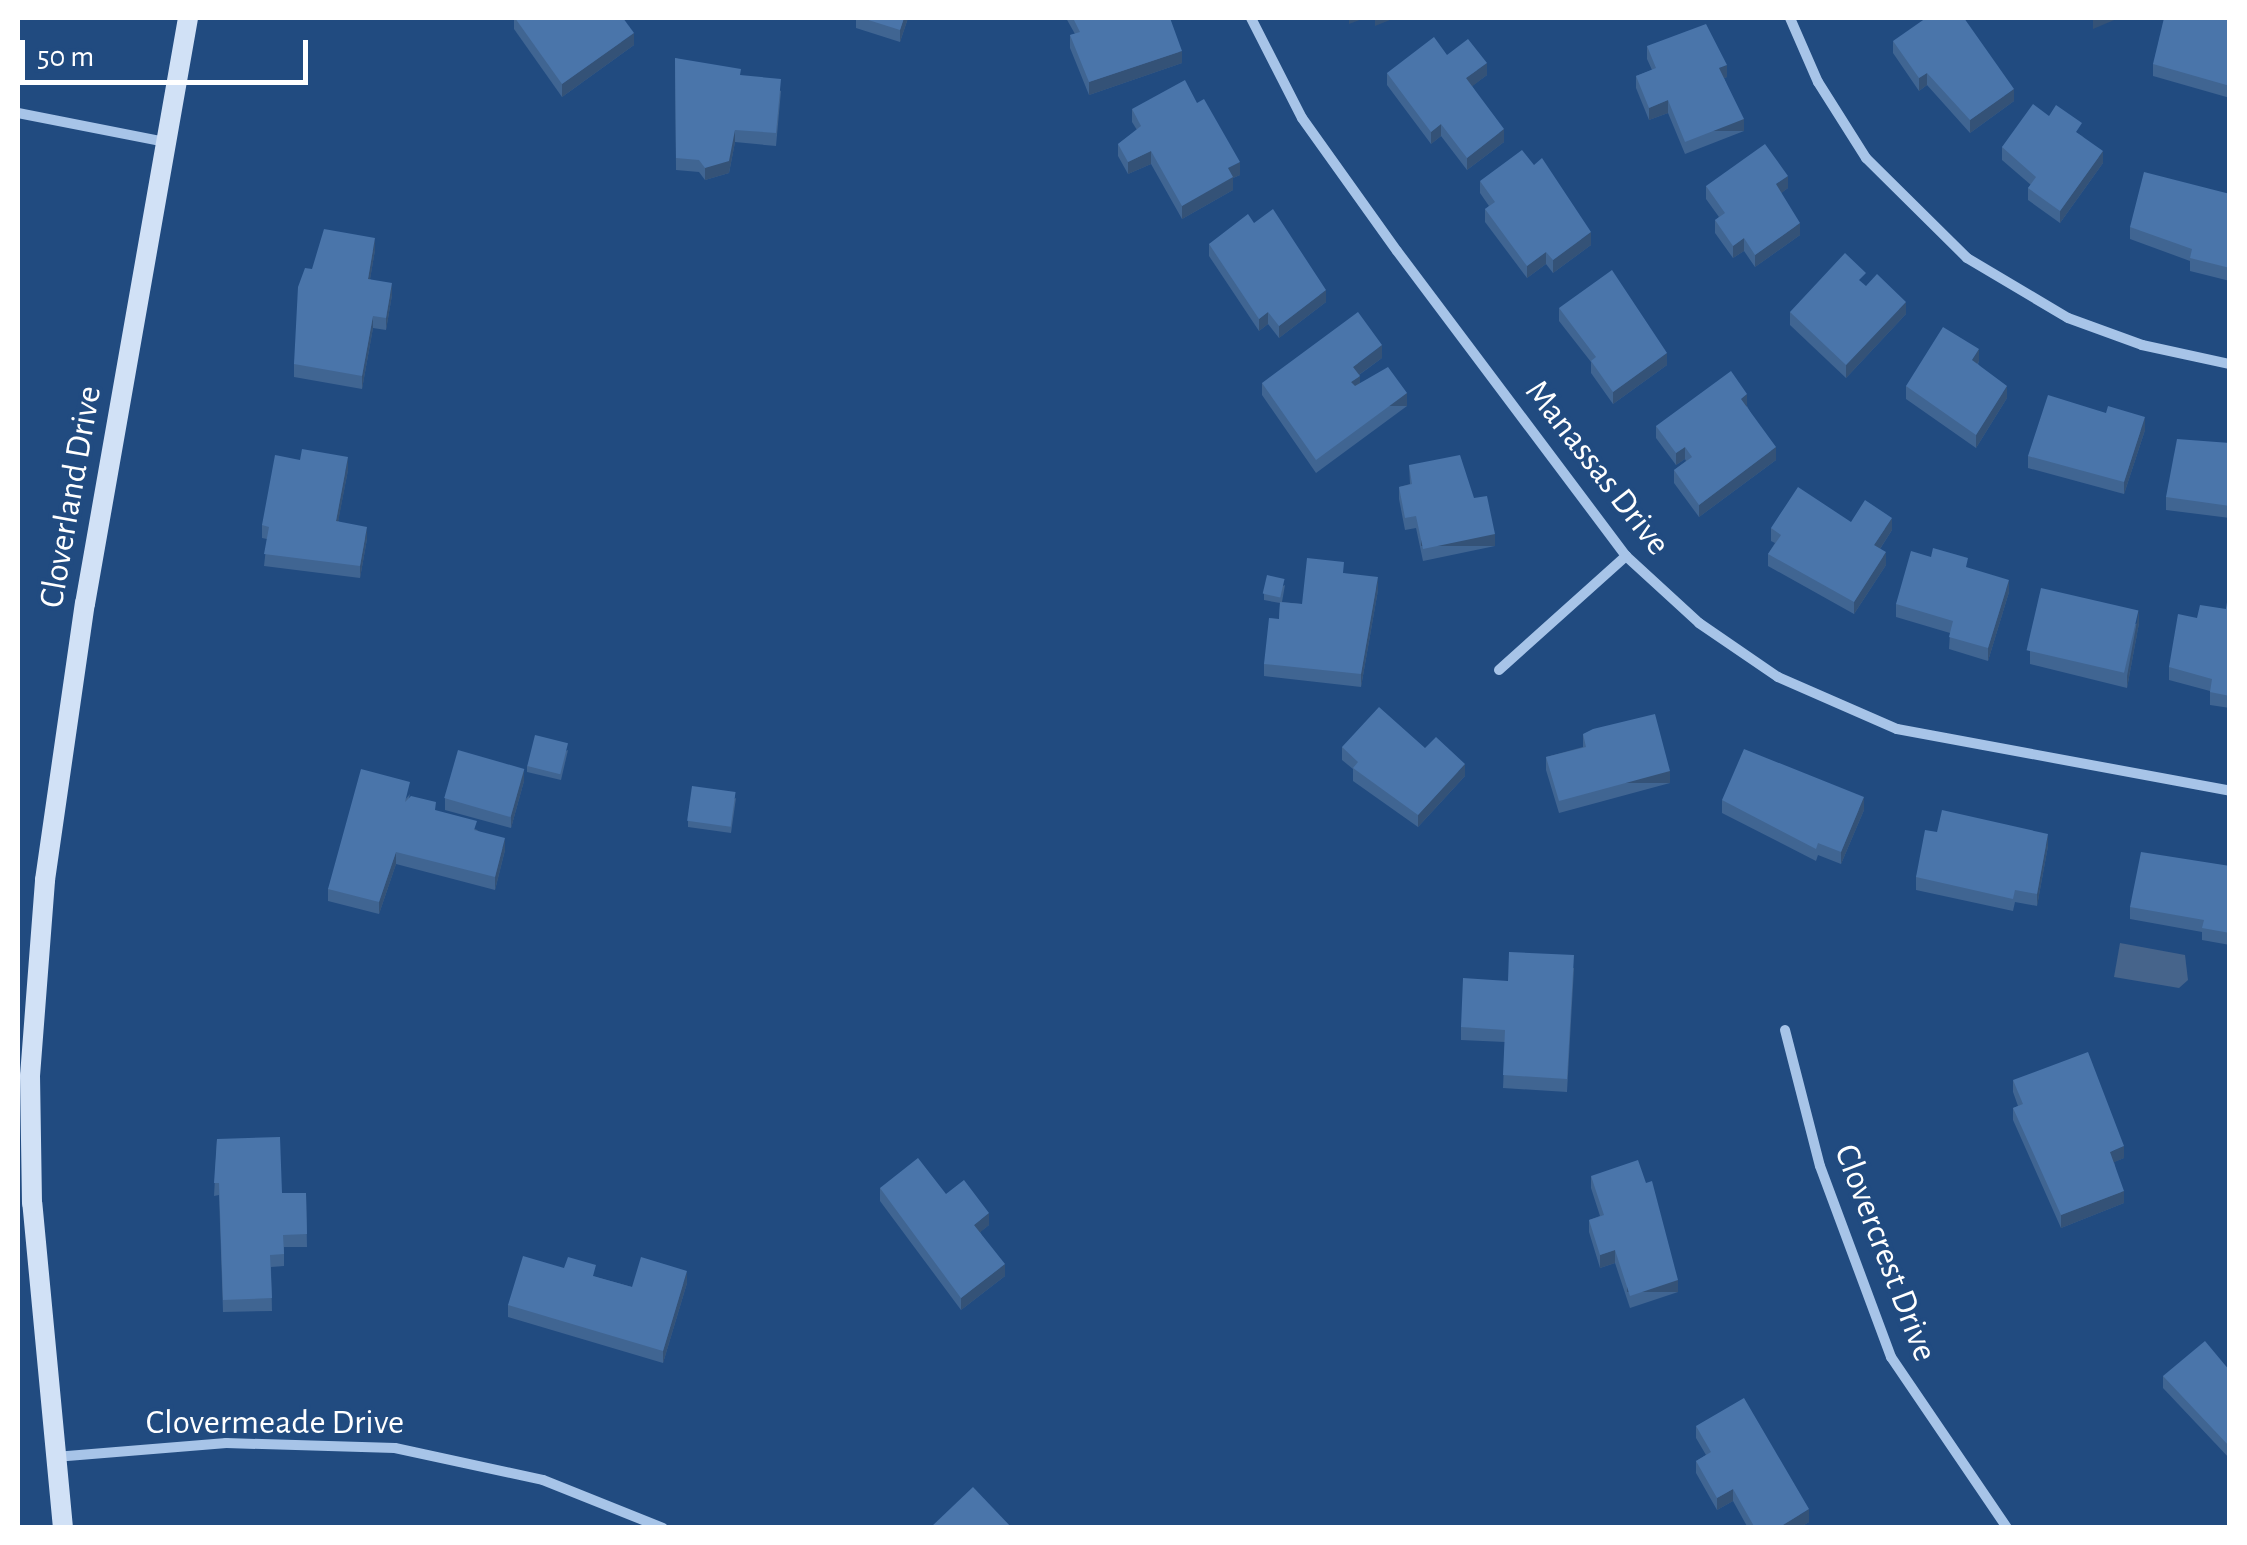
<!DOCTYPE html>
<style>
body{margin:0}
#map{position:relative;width:2247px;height:1545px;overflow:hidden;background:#214b80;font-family:"Alegreya Sans",sans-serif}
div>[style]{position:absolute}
.water>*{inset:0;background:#46648b}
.street>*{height:10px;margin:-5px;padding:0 5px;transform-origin:5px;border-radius:5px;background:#a7c4e8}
.secondary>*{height:20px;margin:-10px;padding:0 10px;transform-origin:10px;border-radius:10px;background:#d1e1f6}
.wall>*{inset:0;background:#406592}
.shaded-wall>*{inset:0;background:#345277;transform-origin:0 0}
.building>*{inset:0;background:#4a75aa;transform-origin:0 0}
span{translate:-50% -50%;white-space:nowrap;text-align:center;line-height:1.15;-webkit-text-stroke:8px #214b80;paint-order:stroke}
.street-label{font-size:35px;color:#fff}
.frame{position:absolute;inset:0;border:20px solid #fff;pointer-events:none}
.scale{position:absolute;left:20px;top:40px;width:288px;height:45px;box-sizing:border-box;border:5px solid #fff;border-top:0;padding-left:12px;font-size:30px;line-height:35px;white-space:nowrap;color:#fff;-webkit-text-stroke:8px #214b80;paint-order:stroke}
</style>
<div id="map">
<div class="water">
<div style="clip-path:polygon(2120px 943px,2185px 955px,2188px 980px,2179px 988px,2114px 977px)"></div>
</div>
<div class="street">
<div style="left:1251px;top:18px;width:112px;rotate:63deg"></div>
<div style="left:1302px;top:118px;width:163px;rotate:54.5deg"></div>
<div style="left:1397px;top:251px;width:381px;rotate:53.1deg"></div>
<div style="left:1626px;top:556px;width:99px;rotate:42.5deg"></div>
<div style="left:1699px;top:623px;width:96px;rotate:34.4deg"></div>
<div style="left:1778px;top:677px;width:130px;rotate:23.6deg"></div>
<div style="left:1897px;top:729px;width:339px;rotate:10.5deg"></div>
<div style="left:1790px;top:18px;width:70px;rotate:66.4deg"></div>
<div style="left:1818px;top:82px;width:90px;rotate:57.7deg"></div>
<div style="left:1866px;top:158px;width:142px;rotate:44.7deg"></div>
<div style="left:1967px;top:258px;width:117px;rotate:30.7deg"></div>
<div style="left:2068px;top:318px;width:79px;rotate:20deg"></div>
<div style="left:2142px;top:345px;width:90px;rotate:12.2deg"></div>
<div style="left:18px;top:113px;width:151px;rotate:11.1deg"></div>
<div style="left:1499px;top:670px;width:171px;rotate:-41.9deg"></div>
<div style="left:1785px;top:1030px;width:140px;rotate:75.6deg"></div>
<div style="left:1820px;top:1166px;width:204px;rotate:69.6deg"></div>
<div style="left:1891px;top:1357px;width:207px;rotate:55.8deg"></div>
<div style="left:55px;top:1457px;width:172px;rotate:-4.7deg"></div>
<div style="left:226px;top:1443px;width:169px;rotate:1.7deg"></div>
<div style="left:395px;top:1448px;width:151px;rotate:12.2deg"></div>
<div style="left:543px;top:1480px;width:129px;rotate:21.8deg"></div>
</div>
<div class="secondary">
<div style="left:63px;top:1528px;width:326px;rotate:-95.4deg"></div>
<div style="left:32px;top:1203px;width:127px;rotate:-90.9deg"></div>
<div style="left:30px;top:1076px;width:197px;rotate:-85.6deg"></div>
<div style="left:45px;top:880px;width:279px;rotate:-81.8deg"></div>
<div style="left:85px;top:604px;width:595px;rotate:-80.03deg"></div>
</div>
<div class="wall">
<div style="clip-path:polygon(514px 18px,634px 45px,562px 97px,514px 29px)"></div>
<div style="clip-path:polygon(852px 18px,908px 18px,900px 42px,856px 28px,856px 19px)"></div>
<div style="clip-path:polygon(1066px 18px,1170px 18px,1182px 63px,1089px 95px,1070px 48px,1070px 35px,1075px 34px)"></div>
<div style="clip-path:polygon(2230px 19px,2230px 98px,2153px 76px,2153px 64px)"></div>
<div style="clip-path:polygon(1893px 41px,2014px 101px,1970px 133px,1927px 85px,1919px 91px,1893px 53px)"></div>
<div style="clip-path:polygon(1647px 46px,1727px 77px,1724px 78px,1744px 131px,1685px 154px,1668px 113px,1649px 120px,1636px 88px,1636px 76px,1652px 70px,1647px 59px)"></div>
<div style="clip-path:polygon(1447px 55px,1487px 75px,1472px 86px,1504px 142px,1467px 170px,1441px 136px,1431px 144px,1387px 85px,1387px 73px)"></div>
<div style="clip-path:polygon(675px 58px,740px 75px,781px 91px,776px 146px,735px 142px,729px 173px,705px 180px,699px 172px,676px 170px)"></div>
<div style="clip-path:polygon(1132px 109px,1240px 175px,1233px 178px,1233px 190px,1182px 219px,1151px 164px,1128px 174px,1118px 156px,1118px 144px,1137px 130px,1132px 122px)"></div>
<div style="clip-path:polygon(2049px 116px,2082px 136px,2103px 163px,2060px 223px,2028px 200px,2028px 188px,2031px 185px,2002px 160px,2002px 147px)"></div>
<div style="clip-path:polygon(1480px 181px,1591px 245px,1553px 273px,1546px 264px,1527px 278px,1485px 222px,1485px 209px,1489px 206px,1480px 193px)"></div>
<div style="clip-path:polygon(1706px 186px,1788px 188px,1781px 193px,1800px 235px,1755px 267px,1744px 251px,1733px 258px,1715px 233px,1715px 220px,1719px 217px,1706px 199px)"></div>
<div style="clip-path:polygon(2230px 194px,2230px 281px,2190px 271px,2190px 261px,2130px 239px,2130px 227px)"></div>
<div style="clip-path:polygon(1254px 223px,1326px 302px,1279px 338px,1268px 324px,1259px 331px,1209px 256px,1209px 244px)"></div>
<div style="clip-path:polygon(375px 250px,370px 279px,392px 295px,386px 330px,373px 328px,362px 389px,294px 377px,294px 364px,312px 269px)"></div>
<div style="clip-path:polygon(1866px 286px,1906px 314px,1846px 378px,1790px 325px,1790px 312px)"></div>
<div style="clip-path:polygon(1559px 308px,1667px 365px,1613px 404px,1591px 373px,1591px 362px,1559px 321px)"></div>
<div style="clip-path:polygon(1382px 358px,1359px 375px,1360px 383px,1407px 406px,1316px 473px,1262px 395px,1262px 383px)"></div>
<div style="clip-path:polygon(1979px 361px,1978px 364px,2007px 398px,1976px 448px,1906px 399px,1906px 386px)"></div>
<div style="clip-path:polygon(1747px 406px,1776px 460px,1699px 517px,1674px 483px,1674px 470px,1686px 461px,1685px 459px,1676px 465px,1656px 438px,1656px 426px)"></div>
<div style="clip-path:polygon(2145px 430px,2124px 494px,2028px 468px,2028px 456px)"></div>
<div style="clip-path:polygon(2230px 443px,2230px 518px,2166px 510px,2166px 497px)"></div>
<div style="clip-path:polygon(1409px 465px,1474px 498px,1495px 546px,1423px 561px,1416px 528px,1405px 530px,1399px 499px,1399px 487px,1410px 484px)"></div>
<div style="clip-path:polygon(348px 470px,338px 521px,367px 539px,360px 578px,264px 566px,267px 539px,262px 538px,262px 525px)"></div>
<div style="clip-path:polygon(1851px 522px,1892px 530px,1880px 549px,1886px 565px,1854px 614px,1768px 566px,1768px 554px,1775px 543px,1771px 541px,1771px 528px)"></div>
<div style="clip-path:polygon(1968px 568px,2009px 592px,1988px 661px,1949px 649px,1950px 633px,1896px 617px,1896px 604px)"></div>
<div style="clip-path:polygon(1344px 573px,1378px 590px,1361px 687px,1264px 676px,1264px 664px,1279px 619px,1280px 603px,1264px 600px,1264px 594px,1285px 585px,1282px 602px,1302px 604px)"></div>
<div style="clip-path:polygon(2230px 596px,2230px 708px,2210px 705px,2210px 691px,2169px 680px,2169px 667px,2197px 618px,2226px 609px)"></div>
<div style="clip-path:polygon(2139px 623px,2127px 688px,2030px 664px,2030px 651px)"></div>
<div style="clip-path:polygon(1583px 734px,1670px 783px,1559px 813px,1546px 770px,1546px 757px,1583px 747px)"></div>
<div style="clip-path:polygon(1342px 747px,1425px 748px,1465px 776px,1418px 827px,1353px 781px,1353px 769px,1342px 760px)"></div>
<div style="clip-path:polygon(568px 750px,561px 780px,527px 772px,527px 766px)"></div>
<div style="clip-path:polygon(524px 781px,511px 828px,445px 810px,445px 798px)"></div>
<div style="clip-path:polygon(410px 794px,409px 798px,477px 830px,505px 850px,495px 890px,396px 864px,379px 914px,328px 901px,328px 889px)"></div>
<div style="clip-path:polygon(736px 798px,731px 833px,688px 827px,688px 821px)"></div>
<div style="clip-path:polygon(1722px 800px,1864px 810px,1841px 864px,1818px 855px,1816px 861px,1722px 813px)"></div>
<div style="clip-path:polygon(1937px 832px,2048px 846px,2037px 906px,2015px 902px,2013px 911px,1916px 890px,1916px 877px)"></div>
<div style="clip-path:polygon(2230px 866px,2230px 945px,2202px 940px,2202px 932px,2130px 919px,2130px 907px)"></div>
<div style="clip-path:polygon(1574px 968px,1567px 1092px,1503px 1088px,1505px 1042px,1461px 1040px,1461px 1027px,1508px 981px)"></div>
<div style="clip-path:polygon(2013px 1080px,2124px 1158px,2114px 1162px,2124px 1203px,2061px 1228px,2013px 1120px,2013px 1108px,2018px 1106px,2013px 1092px)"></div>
<div style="clip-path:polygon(217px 1139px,282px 1193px,306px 1193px,307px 1247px,284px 1247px,284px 1266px,271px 1267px,272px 1311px,223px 1312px,219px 1195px,214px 1196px)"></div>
<div style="clip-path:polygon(1591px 1176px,1678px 1292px,1630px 1308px,1615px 1263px,1600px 1268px,1589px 1232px,1589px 1220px,1600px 1216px,1591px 1188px)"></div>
<div style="clip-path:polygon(880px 1188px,946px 1194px,989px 1225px,980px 1232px,1005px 1276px,961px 1310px,880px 1201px)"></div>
<div style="clip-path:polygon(564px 1268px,632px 1287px,687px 1283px,663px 1363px,508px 1317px,508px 1305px)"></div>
<div style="clip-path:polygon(2230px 1371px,2230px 1459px,2163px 1388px,2163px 1376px)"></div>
<div style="clip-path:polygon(1696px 1426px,1809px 1522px,1799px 1528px,1748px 1528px,1733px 1501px,1717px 1510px,1696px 1473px,1696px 1461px,1706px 1455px,1696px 1438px)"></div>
</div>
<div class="shaded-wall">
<div style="clip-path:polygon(904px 18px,908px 18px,900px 42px,900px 30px)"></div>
<div style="clip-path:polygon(1349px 18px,1365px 18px,1349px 24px)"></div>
<div style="clip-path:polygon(1375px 18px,1395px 18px,1375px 26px)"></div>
<div style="clip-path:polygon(2093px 18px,2119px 18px,2093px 29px)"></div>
<div style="clip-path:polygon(634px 33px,634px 45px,562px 97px,562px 84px)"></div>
<div style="clip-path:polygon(1182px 51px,1182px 63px,1089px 95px,1089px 82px)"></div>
<div style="clip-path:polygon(1487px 63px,1487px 75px,1466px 91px,1466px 78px)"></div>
<div style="clip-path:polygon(1727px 65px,1727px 77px,1719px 80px,1719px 68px)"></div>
<div style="clip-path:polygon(1927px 73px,1927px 85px,1919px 91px,1919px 78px)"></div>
<div style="clip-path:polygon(2014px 89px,2014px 101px,1970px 133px,1970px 120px)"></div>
<div style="clip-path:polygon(1668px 100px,1668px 113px,1649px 120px,1649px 108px)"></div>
<div style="left:1744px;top:119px;width:12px;height:63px;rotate:90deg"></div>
<div style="clip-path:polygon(1441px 124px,1441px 136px,1431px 144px,1431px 132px)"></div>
<div style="clip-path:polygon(1504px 129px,1504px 142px,1467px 170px,1467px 158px)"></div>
<div style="clip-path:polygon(735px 130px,735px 142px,729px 173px,705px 180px,705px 168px)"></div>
<div style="clip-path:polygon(1151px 151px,1151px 164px,1128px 174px,1128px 162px)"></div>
<div style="clip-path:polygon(2103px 151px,2103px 163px,2060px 223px,2060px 211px)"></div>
<div style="clip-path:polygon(1240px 162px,1240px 175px,1233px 178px,1233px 190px,1182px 219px,1182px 206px,1228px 168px)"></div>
<div style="clip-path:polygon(1788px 176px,1788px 188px,1776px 197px,1776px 184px)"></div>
<div style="clip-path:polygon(1800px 223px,1800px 235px,1755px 267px,1755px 255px)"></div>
<div style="clip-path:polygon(1591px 232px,1591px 245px,1553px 273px,1553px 260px)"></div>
<div style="clip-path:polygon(375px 238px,375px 250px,368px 291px,368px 279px)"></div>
<div style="clip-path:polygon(1744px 238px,1744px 251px,1733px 258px,1733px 246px)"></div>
<div style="clip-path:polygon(1546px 252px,1546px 264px,1527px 278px,1527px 266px)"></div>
<div style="clip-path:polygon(392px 283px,392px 295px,386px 330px,386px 318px)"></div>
<div style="clip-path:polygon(1326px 290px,1326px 302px,1279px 338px,1279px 326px)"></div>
<div style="clip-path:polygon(1906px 302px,1906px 314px,1846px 378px,1846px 365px)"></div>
<div style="clip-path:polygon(1268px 312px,1268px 324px,1259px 331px,1259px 319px)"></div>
<div style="clip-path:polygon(373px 316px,373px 328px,362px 389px,362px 376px)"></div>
<div style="clip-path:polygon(1382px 345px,1382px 358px,1353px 379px,1353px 367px)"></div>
<div style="clip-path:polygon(1979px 349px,1979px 361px,1972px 372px,1972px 360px)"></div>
<div style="clip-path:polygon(1667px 353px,1667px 365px,1613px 404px,1613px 392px)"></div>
<div style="clip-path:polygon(1360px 376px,1360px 388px,1351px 394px,1351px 382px)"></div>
<div style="clip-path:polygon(2007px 386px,2007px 398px,1976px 448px,1976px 435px)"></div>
<div style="left:1407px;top:393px;width:13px;height:113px;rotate:90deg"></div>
<div style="clip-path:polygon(1747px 394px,1747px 406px,1741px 411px,1741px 399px)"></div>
<div style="clip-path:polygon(2145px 417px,2145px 430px,2124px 494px,2124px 482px)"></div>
<div style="clip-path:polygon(1685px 447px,1685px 459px,1676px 465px,1676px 453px)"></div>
<div style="clip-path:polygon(1776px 447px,1776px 460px,1699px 517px,1699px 505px)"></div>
<div style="clip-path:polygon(348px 457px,348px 470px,336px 533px,336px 521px)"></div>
<div style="clip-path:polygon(1892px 518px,1892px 530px,1874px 558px,1874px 545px)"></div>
<div style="clip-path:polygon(367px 527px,367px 539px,360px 578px,360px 566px)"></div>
<div style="left:1495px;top:534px;width:12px;height:74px;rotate:90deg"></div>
<div style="clip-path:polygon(1886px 552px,1886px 565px,1854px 614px,1854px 602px)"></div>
<div style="clip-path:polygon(1378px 577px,1378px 590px,1361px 687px,1361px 674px)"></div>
<div style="clip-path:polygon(2009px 580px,2009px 592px,1988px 661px,1988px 648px)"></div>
<div style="clip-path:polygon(2139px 610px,2139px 623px,2127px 688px,2127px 676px)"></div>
<div style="clip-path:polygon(1465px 764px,1465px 776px,1418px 827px,1418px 815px)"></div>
<div style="clip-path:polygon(524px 769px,524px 781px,511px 828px,511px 816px)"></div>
<div style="left:1670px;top:771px;width:12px;height:115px;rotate:90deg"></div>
<div style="clip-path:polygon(1864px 797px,1864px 810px,1841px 864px,1841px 852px)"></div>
<div style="clip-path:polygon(2048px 834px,2048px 846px,2037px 906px,2037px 894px)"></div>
<div style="clip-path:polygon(505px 838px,505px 850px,495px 890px,495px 877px)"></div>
<div style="clip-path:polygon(396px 852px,396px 864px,379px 914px,379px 902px)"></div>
<div style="clip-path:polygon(2124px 1146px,2124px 1158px,2110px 1164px,2110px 1152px)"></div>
<div style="clip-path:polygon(2124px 1191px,2124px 1203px,2061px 1228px,2061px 1215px)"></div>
<div style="clip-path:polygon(989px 1213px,989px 1225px,974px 1237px,974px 1225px)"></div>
<div style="clip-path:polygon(1615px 1250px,1615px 1263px,1600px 1268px,1600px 1255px)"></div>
<div style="clip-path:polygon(1005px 1264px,1005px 1276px,961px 1310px,961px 1298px)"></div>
<div style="clip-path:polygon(687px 1271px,687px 1283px,663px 1363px,663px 1351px)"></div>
<div style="left:1678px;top:1280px;width:12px;height:51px;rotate:90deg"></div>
<div style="clip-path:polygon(1733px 1489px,1733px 1501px,1717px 1510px,1717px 1498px)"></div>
<div style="clip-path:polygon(1809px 1509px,1809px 1522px,1799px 1528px,1778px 1528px)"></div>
</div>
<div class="building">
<div style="clip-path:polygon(515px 18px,623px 18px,634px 33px,562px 84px)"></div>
<div style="clip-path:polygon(862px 18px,904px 18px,900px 30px)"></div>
<div style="clip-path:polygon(1073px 18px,1170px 18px,1182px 51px,1089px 82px,1070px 35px,1080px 32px)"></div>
<div style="clip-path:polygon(1926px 18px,1964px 18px,2014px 89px,1970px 120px,1927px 73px,1919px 78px,1893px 41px)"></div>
<div style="clip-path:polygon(2164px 18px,2225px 18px,2230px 19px,2230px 86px,2153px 64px)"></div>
<div style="clip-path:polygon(1706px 24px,1727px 65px,1719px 68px,1744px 119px,1685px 142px,1668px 100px,1649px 108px,1636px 76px,1656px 68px,1647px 46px)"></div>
<div style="clip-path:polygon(1434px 37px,1447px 55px,1468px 39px,1487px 63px,1466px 78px,1504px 129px,1467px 158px,1441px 124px,1431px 132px,1387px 73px)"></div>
<div style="clip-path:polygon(675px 58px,741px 69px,740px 75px,781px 79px,776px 133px,735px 130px,729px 161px,705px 168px,699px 160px,676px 158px)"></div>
<div style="clip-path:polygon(1185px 80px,1197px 103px,1204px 99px,1240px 162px,1228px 168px,1233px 177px,1182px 206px,1151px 151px,1128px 162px,1118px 144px,1141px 126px,1132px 109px)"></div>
<div style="clip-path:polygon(2033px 104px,2049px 116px,2056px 105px,2082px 123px,2076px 132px,2103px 151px,2060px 211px,2028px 188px,2036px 177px,2002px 147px)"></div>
<div style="clip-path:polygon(1765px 144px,1788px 176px,1776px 184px,1800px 223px,1755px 255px,1744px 238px,1733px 246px,1715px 220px,1725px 213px,1706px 186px)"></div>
<div style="clip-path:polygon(1522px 150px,1534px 165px,1542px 158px,1591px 232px,1553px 260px,1546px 252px,1527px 266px,1485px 209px,1495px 202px,1480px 181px)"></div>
<div style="clip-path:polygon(2144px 172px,2230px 194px,2230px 268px,2190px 258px,2192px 249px,2130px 227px)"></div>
<div style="clip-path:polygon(1273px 209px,1326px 290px,1279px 326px,1268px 312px,1259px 319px,1209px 244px,1248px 214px,1254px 223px)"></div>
<div style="clip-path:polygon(324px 229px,375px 238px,368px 279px,392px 283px,386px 318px,373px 316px,362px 376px,294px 364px,298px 287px,305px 268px,312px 269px)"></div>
<div style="clip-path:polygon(1845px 253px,1866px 273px,1859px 280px,1866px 286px,1877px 274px,1906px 302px,1846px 365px,1790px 312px)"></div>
<div style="clip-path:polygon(1612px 270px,1667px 353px,1613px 392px,1591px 361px,1596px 357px,1559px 308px)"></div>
<div style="clip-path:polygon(1358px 312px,1382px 345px,1353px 367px,1360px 376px,1351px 382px,1355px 386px,1388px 367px,1407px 393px,1316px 460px,1262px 383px)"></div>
<div style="clip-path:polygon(1943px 327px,1979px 349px,1972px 360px,2007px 386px,1976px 435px,1906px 386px)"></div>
<div style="clip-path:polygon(1731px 371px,1747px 394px,1741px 399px,1776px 447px,1699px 505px,1674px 470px,1692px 457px,1685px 447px,1676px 453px,1656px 426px)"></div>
<div style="clip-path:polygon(2048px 395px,2106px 413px,2108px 406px,2145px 417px,2124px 482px,2028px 456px)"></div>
<div style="clip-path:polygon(2177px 439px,2230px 443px,2230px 506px,2166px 497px)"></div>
<div style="clip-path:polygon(302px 449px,348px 457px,336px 521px,367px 527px,360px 566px,264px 554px,269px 527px,262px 525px,275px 455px,300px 460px)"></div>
<div style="clip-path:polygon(1460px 455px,1474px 498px,1487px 496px,1495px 534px,1423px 549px,1416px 516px,1405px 518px,1399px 487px,1412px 484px,1409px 465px)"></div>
<div style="clip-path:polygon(1798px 487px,1851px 522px,1865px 500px,1892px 518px,1874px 545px,1886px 552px,1854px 602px,1768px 554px,1781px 535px,1771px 528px)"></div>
<div style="clip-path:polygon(1933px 548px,1968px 558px,1966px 567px,2009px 580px,1988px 648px,1949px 637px,1953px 621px,1896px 604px,1911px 551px,1931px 557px)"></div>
<div style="clip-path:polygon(1307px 558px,1344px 562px,1343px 573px,1378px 577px,1361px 674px,1264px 664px,1269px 618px,1279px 619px,1280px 602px,1302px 604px)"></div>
<div style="left:1267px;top:575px;width:18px;height:19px;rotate:13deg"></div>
<div style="left:2041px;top:588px;width:100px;height:64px;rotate:13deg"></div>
<div style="clip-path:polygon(2228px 595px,2230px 596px,2230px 696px,2210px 692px,2212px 679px,2169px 667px,2178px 614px,2197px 618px,2200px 605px,2226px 609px)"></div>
<div style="clip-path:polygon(1379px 707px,1425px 748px,1436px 737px,1465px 764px,1418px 815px,1353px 768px,1358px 762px,1342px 747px)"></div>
<div style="clip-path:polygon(1655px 714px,1670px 771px,1559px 801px,1546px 757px,1586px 747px,1583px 734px,1593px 729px)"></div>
<div style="left:535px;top:735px;width:34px;height:32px;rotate:14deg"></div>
<div style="clip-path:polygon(1744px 749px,1864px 797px,1841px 852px,1818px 843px,1816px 849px,1722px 800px)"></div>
<div style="left:458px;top:750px;width:69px;height:50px;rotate:16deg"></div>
<div style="clip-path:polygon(361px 769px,410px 782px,405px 802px,411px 796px,436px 802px,435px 810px,477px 821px,474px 830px,505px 838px,495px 877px,396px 852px,379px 902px,328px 889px)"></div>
<div style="left:692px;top:786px;width:44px;height:35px;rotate:8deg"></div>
<div style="clip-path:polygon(1942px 810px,2048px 834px,2037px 894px,2015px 890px,2013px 899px,1916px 877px,1925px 830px,1937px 832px)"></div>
<div style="clip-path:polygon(2141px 852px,2230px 866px,2230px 933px,2202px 928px,2204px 920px,2130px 907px)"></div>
<div style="clip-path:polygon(1509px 952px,1574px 955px,1567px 1079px,1503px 1075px,1505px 1030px,1461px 1027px,1463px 978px,1508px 981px)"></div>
<div style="clip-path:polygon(2088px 1052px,2124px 1146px,2110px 1152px,2124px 1191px,2061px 1215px,2013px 1108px,2023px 1104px,2013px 1080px)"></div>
<div style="clip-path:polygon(280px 1137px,282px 1193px,306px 1193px,307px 1234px,283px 1235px,284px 1254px,270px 1255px,272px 1298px,223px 1300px,219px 1183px,214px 1183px,217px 1139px)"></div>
<div style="clip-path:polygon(918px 1158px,946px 1194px,964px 1180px,989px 1213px,974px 1225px,1005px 1264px,961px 1298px,880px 1188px)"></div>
<div style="clip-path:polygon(1638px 1160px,1646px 1183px,1652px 1181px,1678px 1280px,1630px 1296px,1615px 1250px,1600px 1255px,1589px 1220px,1604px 1215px,1591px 1176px)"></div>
<div style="clip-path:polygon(523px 1256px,564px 1268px,568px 1257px,596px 1265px,593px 1276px,632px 1287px,641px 1257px,687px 1271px,663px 1351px,508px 1305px)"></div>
<div style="clip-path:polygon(2205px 1341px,2230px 1371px,2230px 1447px,2163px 1376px)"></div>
<div style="clip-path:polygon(1744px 1398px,1809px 1509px,1778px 1528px,1755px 1528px,1733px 1489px,1717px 1498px,1696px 1461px,1711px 1452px,1696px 1426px)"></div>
<div style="clip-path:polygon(973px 1487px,1012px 1528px,930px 1528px)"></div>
</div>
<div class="street-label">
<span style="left:1597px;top:468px;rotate:52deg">Manassas Drive</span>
<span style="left:71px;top:497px;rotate:-80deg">Cloverland Drive</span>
<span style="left:1885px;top:1253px;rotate:69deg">Clovercrest Drive</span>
<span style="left:275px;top:1423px">Clovermeade Drive</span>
</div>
<div class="frame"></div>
<div class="scale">50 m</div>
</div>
